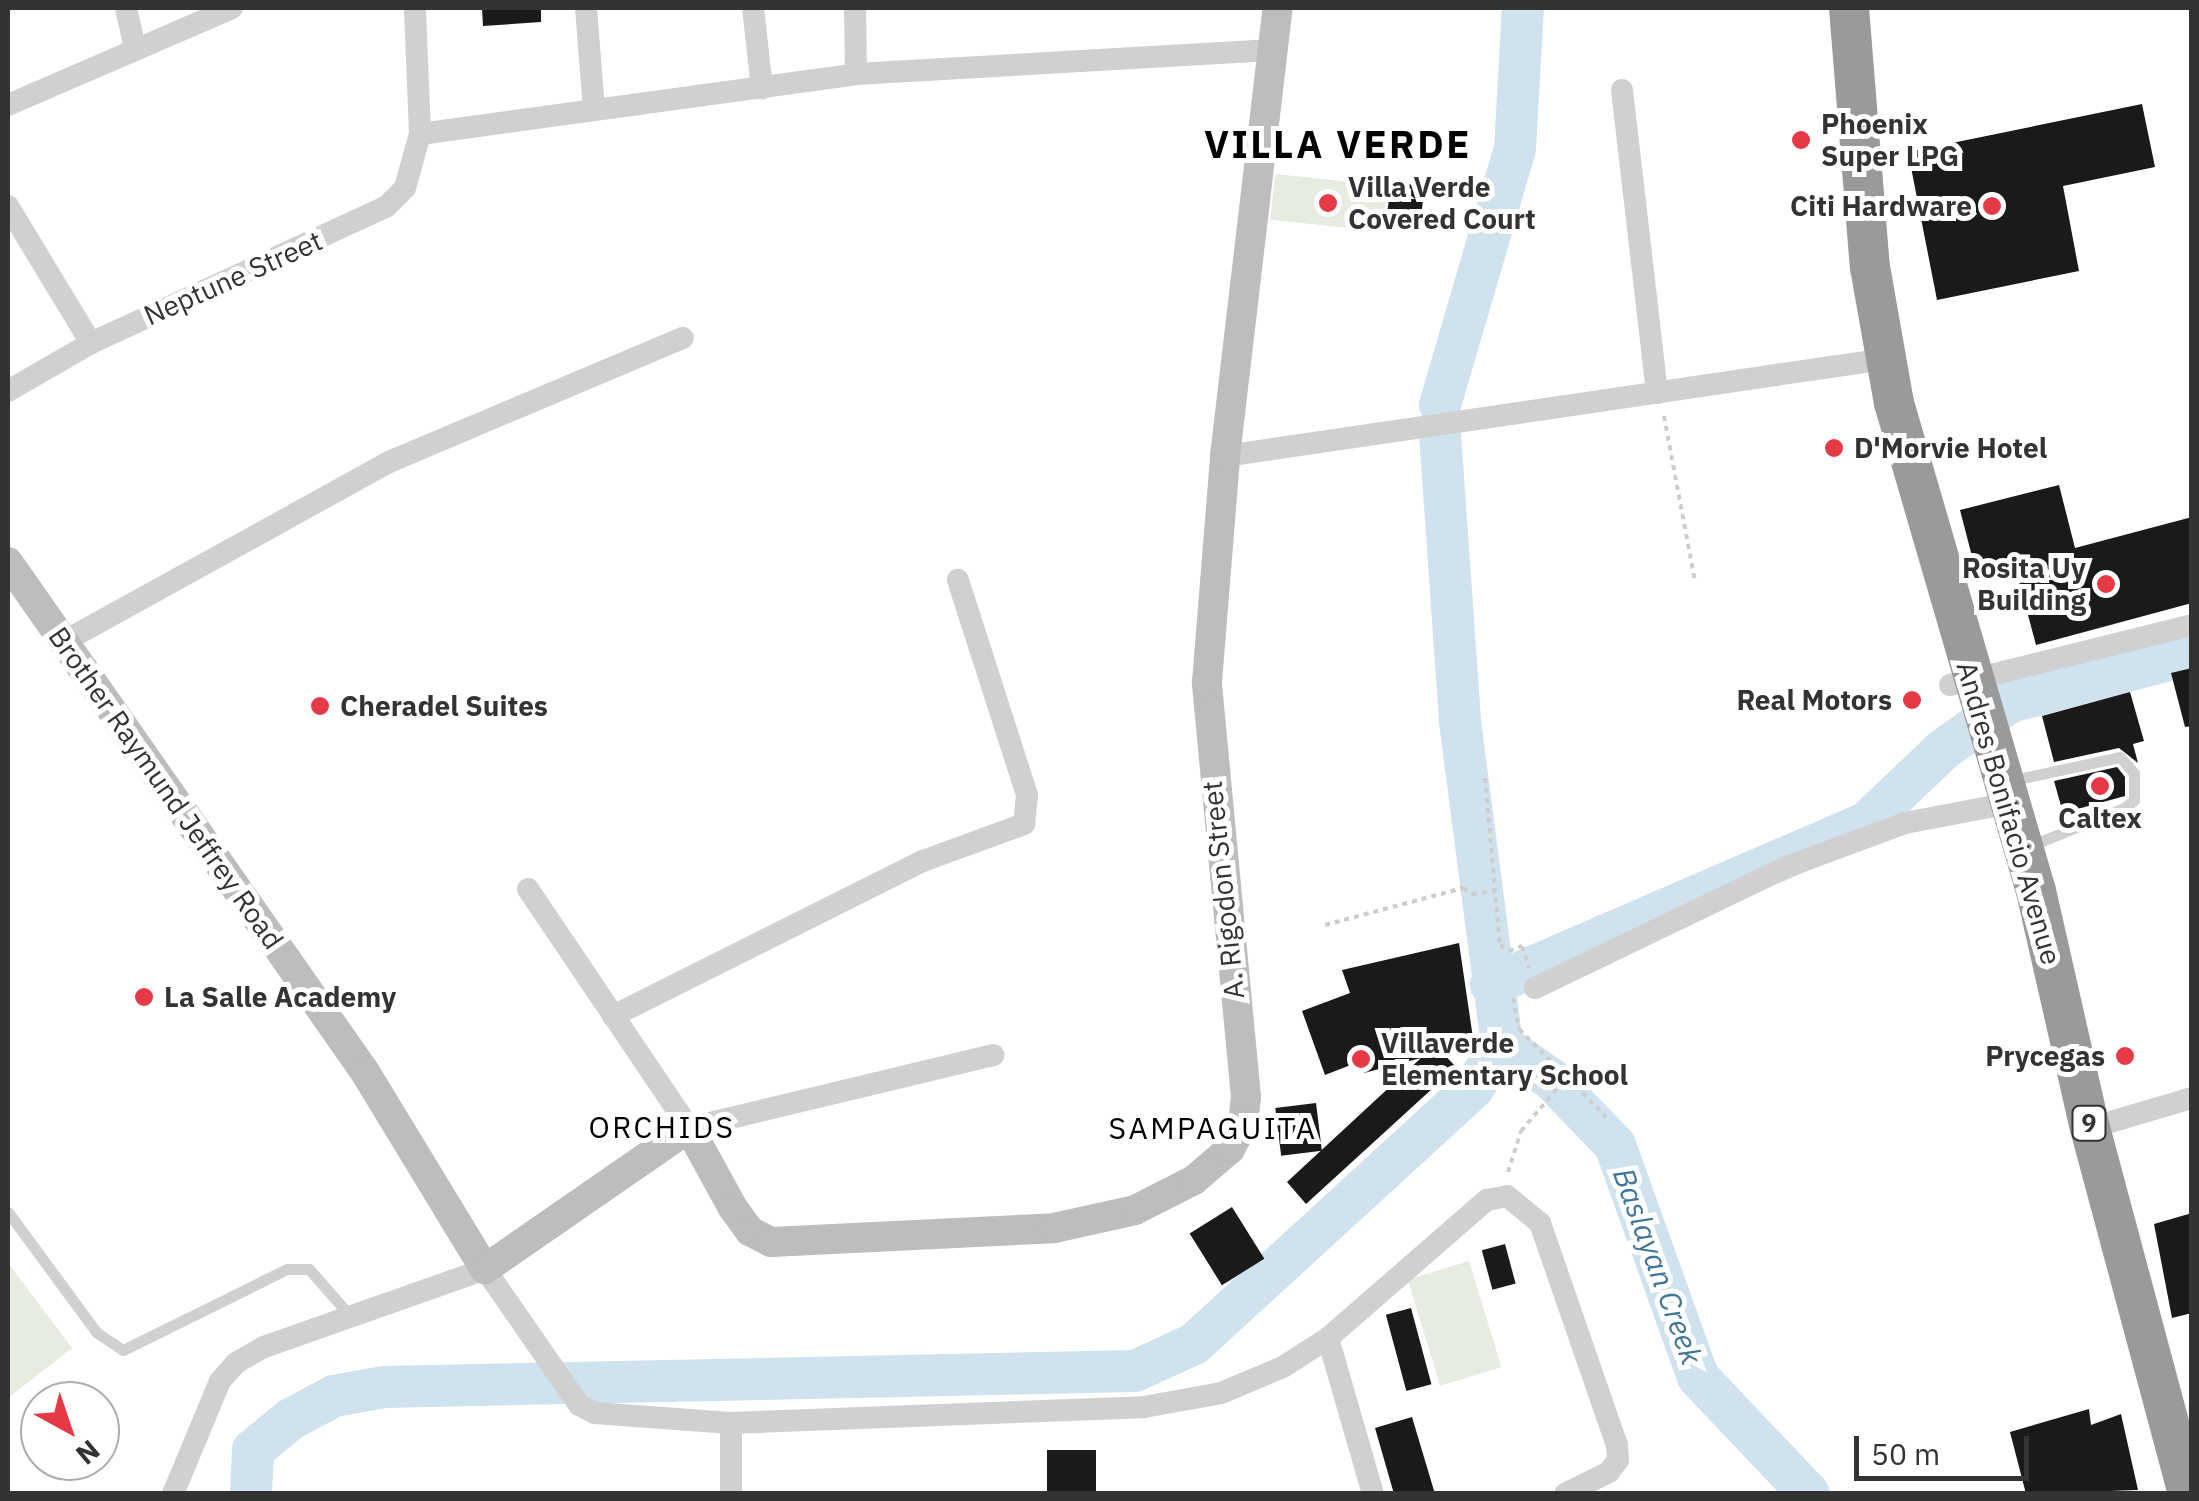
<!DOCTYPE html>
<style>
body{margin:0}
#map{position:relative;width:2199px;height:1501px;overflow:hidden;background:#fff;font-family:"IBM Plex Sans",sans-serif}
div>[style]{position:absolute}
.green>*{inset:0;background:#e6ecdf;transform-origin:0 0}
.river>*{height:42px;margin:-21px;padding:0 21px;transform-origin:21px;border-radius:21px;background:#cfe2ee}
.building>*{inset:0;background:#1a1a1a;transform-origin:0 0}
.path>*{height:4px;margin-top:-2px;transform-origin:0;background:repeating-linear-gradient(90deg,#cdcdcd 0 5px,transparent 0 10px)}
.lane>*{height:11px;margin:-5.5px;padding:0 5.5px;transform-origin:5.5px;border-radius:5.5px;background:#d0d0d0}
.street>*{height:22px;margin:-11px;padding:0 11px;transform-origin:11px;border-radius:11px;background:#d0d0d0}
.secondary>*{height:30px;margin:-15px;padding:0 15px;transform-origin:15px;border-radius:15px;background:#bdbdbd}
.highway>*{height:40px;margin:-20px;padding:0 20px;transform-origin:20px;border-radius:20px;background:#9a9a9a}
.dots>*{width:28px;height:28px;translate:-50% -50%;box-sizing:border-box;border:5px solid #fff;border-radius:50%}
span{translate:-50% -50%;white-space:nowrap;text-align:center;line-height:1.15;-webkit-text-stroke:10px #fff;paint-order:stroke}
.shield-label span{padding:2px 8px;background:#fff;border:2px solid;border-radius:8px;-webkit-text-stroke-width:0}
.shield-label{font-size:25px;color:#333;font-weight:700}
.poi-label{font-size:28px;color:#333;font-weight:700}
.left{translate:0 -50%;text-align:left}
.right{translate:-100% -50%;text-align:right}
.street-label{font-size:28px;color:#333}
.neighbourhood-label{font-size:30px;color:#000;letter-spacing:2.5px}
.water-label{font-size:30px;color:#3f7597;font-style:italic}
.district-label{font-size:38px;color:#000;font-weight:700;letter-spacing:2.5px}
.frame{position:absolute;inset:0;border:10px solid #333;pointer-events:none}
.north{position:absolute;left:20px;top:1381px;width:100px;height:100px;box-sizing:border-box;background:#fff;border:2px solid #adadad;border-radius:50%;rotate:140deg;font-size:28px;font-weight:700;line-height:40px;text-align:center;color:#333}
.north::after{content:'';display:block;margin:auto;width:35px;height:45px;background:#e63946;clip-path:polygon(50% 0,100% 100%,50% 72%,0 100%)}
.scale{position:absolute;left:1854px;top:1436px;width:175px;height:45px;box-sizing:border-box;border:5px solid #333;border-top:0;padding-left:12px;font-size:30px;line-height:35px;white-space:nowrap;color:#333;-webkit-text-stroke:8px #fff;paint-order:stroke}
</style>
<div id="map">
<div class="green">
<div style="left:1275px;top:174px;width:113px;height:46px;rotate:6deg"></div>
<div style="left:1469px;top:1261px;width:111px;height:64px;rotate:73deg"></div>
<div style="clip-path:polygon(8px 1263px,72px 1348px,8px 1398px)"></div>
</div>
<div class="river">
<div style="left:1440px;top:405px;width:267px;rotate:-73.7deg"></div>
<div style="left:1515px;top:149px;width:141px;rotate:-86.8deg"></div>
<div style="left:1491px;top:985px;width:410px;rotate:-23.4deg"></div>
<div style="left:1867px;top:822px;width:106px;rotate:-43.5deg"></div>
<div style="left:1944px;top:749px;width:81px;rotate:-35.5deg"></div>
<div style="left:2010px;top:702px;width:188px;rotate:-14.8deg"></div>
<div style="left:1502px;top:1045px;width:60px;rotate:34.8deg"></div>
<div style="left:1551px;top:1079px;width:92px;rotate:45.9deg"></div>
<div style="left:1615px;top:1145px;width:246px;rotate:70.3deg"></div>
<div style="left:1698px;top:1377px;width:161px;rotate:46.5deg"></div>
<div style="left:251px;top:1494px;width:44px;rotate:-87.4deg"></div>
<div style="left:253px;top:1450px;width:49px;rotate:-39.2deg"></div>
<div style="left:291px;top:1419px;width:49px;rotate:-28.1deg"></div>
<div style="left:334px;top:1396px;width:51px;rotate:-10.2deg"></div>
<div style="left:384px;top:1387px;width:751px;rotate:-1.22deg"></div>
<div style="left:1135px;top:1371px;width:65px;rotate:-24.6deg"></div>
<div style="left:1194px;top:1344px;width:379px;rotate:-42.5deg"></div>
<div style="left:1473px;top:1088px;width:52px;rotate:-56deg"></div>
<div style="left:1502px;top:1045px;width:328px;rotate:-97.4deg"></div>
<div style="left:1460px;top:720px;width:286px;rotate:-94deg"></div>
</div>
<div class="building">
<div style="clip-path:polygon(482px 8px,541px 8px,541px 22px,483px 26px)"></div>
<div style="clip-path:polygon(2142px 104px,2155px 167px,2063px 186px,2079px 271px,1937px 300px,1908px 152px)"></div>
<div style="left:1391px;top:182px;width:34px;height:47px;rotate:7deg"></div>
<div style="clip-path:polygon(2059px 485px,2075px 548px,2192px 517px,2192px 603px,2036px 645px,2013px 559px,1975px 568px,1960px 510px)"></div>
<div style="clip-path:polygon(2192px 668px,2192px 726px,2185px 727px,2171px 673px)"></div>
<div style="clip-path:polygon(2130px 692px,2144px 741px,2133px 744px,2138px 763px,2119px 748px,2054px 762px,2042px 716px)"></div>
<div style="clip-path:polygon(2117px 767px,2125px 777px,2125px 796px,2063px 813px,2054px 781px)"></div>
<div style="clip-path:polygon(1459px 943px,1473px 1038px,1434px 1044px,1456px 1067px,1306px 1204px,1287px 1182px,1421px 1058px,1364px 1073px,1361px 1061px,1325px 1075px,1302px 1011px,1350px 993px,1342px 970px)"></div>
<div style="left:1316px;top:1103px;width:48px;height:41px;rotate:83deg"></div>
<div style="left:1232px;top:1207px;width:61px;height:50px;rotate:58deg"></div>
<div style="clip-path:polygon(2192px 1213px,2192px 1313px,2172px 1318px,2154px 1224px)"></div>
<div style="left:1505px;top:1244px;width:41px;height:24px;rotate:75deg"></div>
<div style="left:1411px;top:1308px;width:79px;height:26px;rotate:75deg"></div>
<div style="clip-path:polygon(2089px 1409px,2091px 1425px,2121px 1414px,2138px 1490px,2026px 1494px,2010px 1432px)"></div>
<div style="clip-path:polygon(1412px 1417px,1435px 1494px,1394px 1494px,1375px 1428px)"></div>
<div style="left:1096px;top:1450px;width:44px;height:49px;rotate:90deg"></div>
</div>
<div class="path">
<div style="left:1664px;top:416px;width:168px;rotate:79.4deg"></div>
<div style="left:1485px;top:778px;width:168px;rotate:84.9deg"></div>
<div style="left:1500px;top:945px;width:11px;rotate:34deg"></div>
<div style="left:1509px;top:951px;width:14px;rotate:-21deg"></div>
<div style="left:1522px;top:946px;width:23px;rotate:72deg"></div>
<div style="left:1325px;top:925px;width:143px;rotate:-15deg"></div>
<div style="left:1463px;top:888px;width:11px;rotate:34deg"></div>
<div style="left:1472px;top:894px;width:23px;rotate:-7deg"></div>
<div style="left:1513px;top:998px;width:32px;rotate:79deg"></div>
<div style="left:1519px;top:1029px;width:124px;rotate:45.3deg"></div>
<div style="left:1508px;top:1172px;width:43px;rotate:-72.4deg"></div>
<div style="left:1521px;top:1131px;width:72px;rotate:-49.5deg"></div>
</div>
<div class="lane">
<div style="left:2013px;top:780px;width:109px;rotate:-12.1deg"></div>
<div style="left:2120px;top:757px;width:21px;rotate:49deg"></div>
<div style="left:2134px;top:773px;width:27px;rotate:90deg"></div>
<div style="left:2134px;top:800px;width:13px;rotate:141deg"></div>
<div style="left:2124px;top:808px;width:99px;rotate:158.1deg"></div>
<div style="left:8px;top:1212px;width:149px;rotate:53.7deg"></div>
<div style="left:96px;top:1332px;width:32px;rotate:34deg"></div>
<div style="left:123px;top:1350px;width:183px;rotate:-26.3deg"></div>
<div style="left:287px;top:1269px;width:22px"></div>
<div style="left:309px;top:1269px;width:65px;rotate:48.7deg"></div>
</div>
<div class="street">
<div style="left:126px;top:8px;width:41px;rotate:77.3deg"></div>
<div style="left:586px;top:8px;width:101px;rotate:85.5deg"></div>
<div style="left:753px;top:8px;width:81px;rotate:83.6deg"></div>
<div style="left:855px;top:8px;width:66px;rotate:89.1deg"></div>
<div style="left:1622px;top:90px;width:305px;rotate:83.4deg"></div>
<div style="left:8px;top:105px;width:244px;rotate:-23.4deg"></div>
<div style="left:420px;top:134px;width:440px;rotate:-7.8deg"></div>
<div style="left:856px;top:74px;width:418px;rotate:-3.3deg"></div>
<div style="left:8px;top:206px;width:160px;rotate:58.8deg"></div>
<div style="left:8px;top:391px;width:96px;rotate:-30deg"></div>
<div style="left:91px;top:343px;width:326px;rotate:-24.8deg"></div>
<div style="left:387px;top:206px;width:25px;rotate:-45deg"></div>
<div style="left:405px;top:188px;width:56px;rotate:-74.5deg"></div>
<div style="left:420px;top:134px;width:126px;rotate:-92.3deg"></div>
<div style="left:1225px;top:456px;width:667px;rotate:-8.36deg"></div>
<div style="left:63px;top:642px;width:372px;rotate:-28.9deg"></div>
<div style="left:389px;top:462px;width:319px;rotate:-22.9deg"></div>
<div style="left:1950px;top:685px;width:249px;rotate:-13.9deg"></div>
<div style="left:528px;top:889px;width:288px;rotate:56deg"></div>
<div style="left:689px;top:1128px;width:313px;rotate:-13.5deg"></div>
<div style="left:1535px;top:988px;width:282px;rotate:-25.7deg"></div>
<div style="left:1789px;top:866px;width:124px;rotate:-20.3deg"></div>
<div style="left:1905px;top:823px;width:107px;rotate:-10.8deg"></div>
<div style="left:613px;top:1016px;width:347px;rotate:-26.6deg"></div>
<div style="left:923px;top:861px;width:108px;rotate:-20.1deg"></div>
<div style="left:1024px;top:824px;width:29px;rotate:-84deg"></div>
<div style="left:1027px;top:795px;width:226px;rotate:-107.8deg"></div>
<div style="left:2090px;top:1128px;width:106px;rotate:-16.4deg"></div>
<div style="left:1328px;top:1338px;width:162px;rotate:73.9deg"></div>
<div style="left:731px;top:1423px;width:413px;rotate:-2.2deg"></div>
<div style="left:1144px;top:1407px;width:78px;rotate:-10.3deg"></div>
<div style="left:1221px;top:1393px;width:67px;rotate:-22.8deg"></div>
<div style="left:1283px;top:1367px;width:54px;rotate:-32.8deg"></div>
<div style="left:1328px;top:1338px;width:211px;rotate:-41deg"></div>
<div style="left:1487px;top:1200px;width:20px;rotate:-11deg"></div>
<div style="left:1507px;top:1196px;width:43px;rotate:39.3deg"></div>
<div style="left:1540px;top:1223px;width:235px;rotate:70.9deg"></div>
<div style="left:1617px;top:1445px;width:15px;rotate:86deg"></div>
<div style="left:1618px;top:1460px;width:15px;rotate:127deg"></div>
<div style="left:1609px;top:1472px;width:49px;rotate:153.4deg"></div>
<div style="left:173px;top:1494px;width:122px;rotate:-67.4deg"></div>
<div style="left:220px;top:1381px;width:24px;rotate:-48deg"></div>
<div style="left:236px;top:1363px;width:32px;rotate:-30deg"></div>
<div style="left:264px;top:1347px;width:234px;rotate:-19.4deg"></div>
<div style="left:485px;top:1269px;width:165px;rotate:55.3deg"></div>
<div style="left:579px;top:1405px;width:18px;rotate:27deg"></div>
<div style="left:595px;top:1413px;width:136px;rotate:4.2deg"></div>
<div style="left:731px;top:1423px;width:71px;rotate:90deg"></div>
</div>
<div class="secondary">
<div style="left:8px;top:562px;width:623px;rotate:55.01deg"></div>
<div style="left:365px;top:1072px;width:231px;rotate:58.7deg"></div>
<div style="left:485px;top:1269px;width:248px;rotate:-34.7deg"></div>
<div style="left:689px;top:1128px;width:91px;rotate:61.2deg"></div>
<div style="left:733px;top:1208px;width:29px;rotate:54deg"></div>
<div style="left:750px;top:1231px;width:24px;rotate:28deg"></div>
<div style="left:771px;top:1242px;width:283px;rotate:-2.8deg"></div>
<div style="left:1054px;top:1228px;width:83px;rotate:-12.5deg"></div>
<div style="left:1135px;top:1210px;width:66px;rotate:-27deg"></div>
<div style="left:1194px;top:1180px;width:48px;rotate:-40.7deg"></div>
<div style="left:1230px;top:1149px;width:27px;rotate:-62deg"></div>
<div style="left:1243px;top:1125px;width:28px;rotate:-84deg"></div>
<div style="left:1246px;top:1097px;width:417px;rotate:-95.4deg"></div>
<div style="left:1207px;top:682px;width:227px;rotate:-85.4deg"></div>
<div style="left:1225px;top:456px;width:451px;rotate:-83.3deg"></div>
</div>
<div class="highway">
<div style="left:1849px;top:8px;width:260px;rotate:85.4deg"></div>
<div style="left:1870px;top:267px;width:138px;rotate:80deg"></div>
<div style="left:1894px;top:403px;width:508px;rotate:73.78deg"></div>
<div style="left:2036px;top:891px;width:243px;rotate:77.2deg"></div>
<div style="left:2090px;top:1128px;width:379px;rotate:75deg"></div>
</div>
<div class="dots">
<div style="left:1801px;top:140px;background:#e63946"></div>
<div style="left:1328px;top:203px;background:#e63946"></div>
<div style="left:1992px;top:206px;background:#e63946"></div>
<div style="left:1834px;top:448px;background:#e63946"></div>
<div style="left:2106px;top:584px;background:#e63946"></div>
<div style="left:1912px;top:700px;background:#e63946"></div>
<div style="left:320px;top:706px;background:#e63946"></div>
<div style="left:2100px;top:786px;background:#e63946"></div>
<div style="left:144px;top:997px;background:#e63946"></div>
<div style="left:2125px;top:1056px;background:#e63946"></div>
<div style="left:1361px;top:1059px;background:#e63946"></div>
</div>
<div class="shield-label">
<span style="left:2089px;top:1123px">9</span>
</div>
<div class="poi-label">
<span class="left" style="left:1821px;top:140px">Phoenix<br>Super LPG</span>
<span class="left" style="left:1348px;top:203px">Villa Verde<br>Covered Court</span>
<span class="right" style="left:1972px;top:206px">Citi Hardware</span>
<span class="left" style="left:1854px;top:448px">D'Morvie Hotel</span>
<span class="right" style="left:2086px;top:584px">Rosita Uy<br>Building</span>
<span class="right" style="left:1892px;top:700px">Real Motors</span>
<span class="left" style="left:340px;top:706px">Cheradel Suites</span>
<span style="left:2100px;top:818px">Caltex</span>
<span class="left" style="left:164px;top:997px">La Salle Academy</span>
<span class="left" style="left:1381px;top:1059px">Villaverde<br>Elementary School</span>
<span class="right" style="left:2105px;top:1056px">Prycegas</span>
</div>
<div class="street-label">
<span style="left:233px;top:278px;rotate:-24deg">Neptune Street</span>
<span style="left:166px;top:788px;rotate:55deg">Brother Raymund Jeffrey Road</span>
<span style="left:2009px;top:813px;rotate:74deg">Andres Bonifacio Avenue</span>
<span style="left:1223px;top:890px;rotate:-96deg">A. Rigodon Street</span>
</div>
<div class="neighbourhood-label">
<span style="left:662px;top:1127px">ORCHIDS</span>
<span style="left:1213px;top:1128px">SAMPAGUITA</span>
</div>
<div class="water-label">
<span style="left:1658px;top:1266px;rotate:70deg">Baslayan Creek</span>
</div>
<div class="district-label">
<span style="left:1338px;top:144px">VILLA VERDE</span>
</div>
<div class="frame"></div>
<div class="north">N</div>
<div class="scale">50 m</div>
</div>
